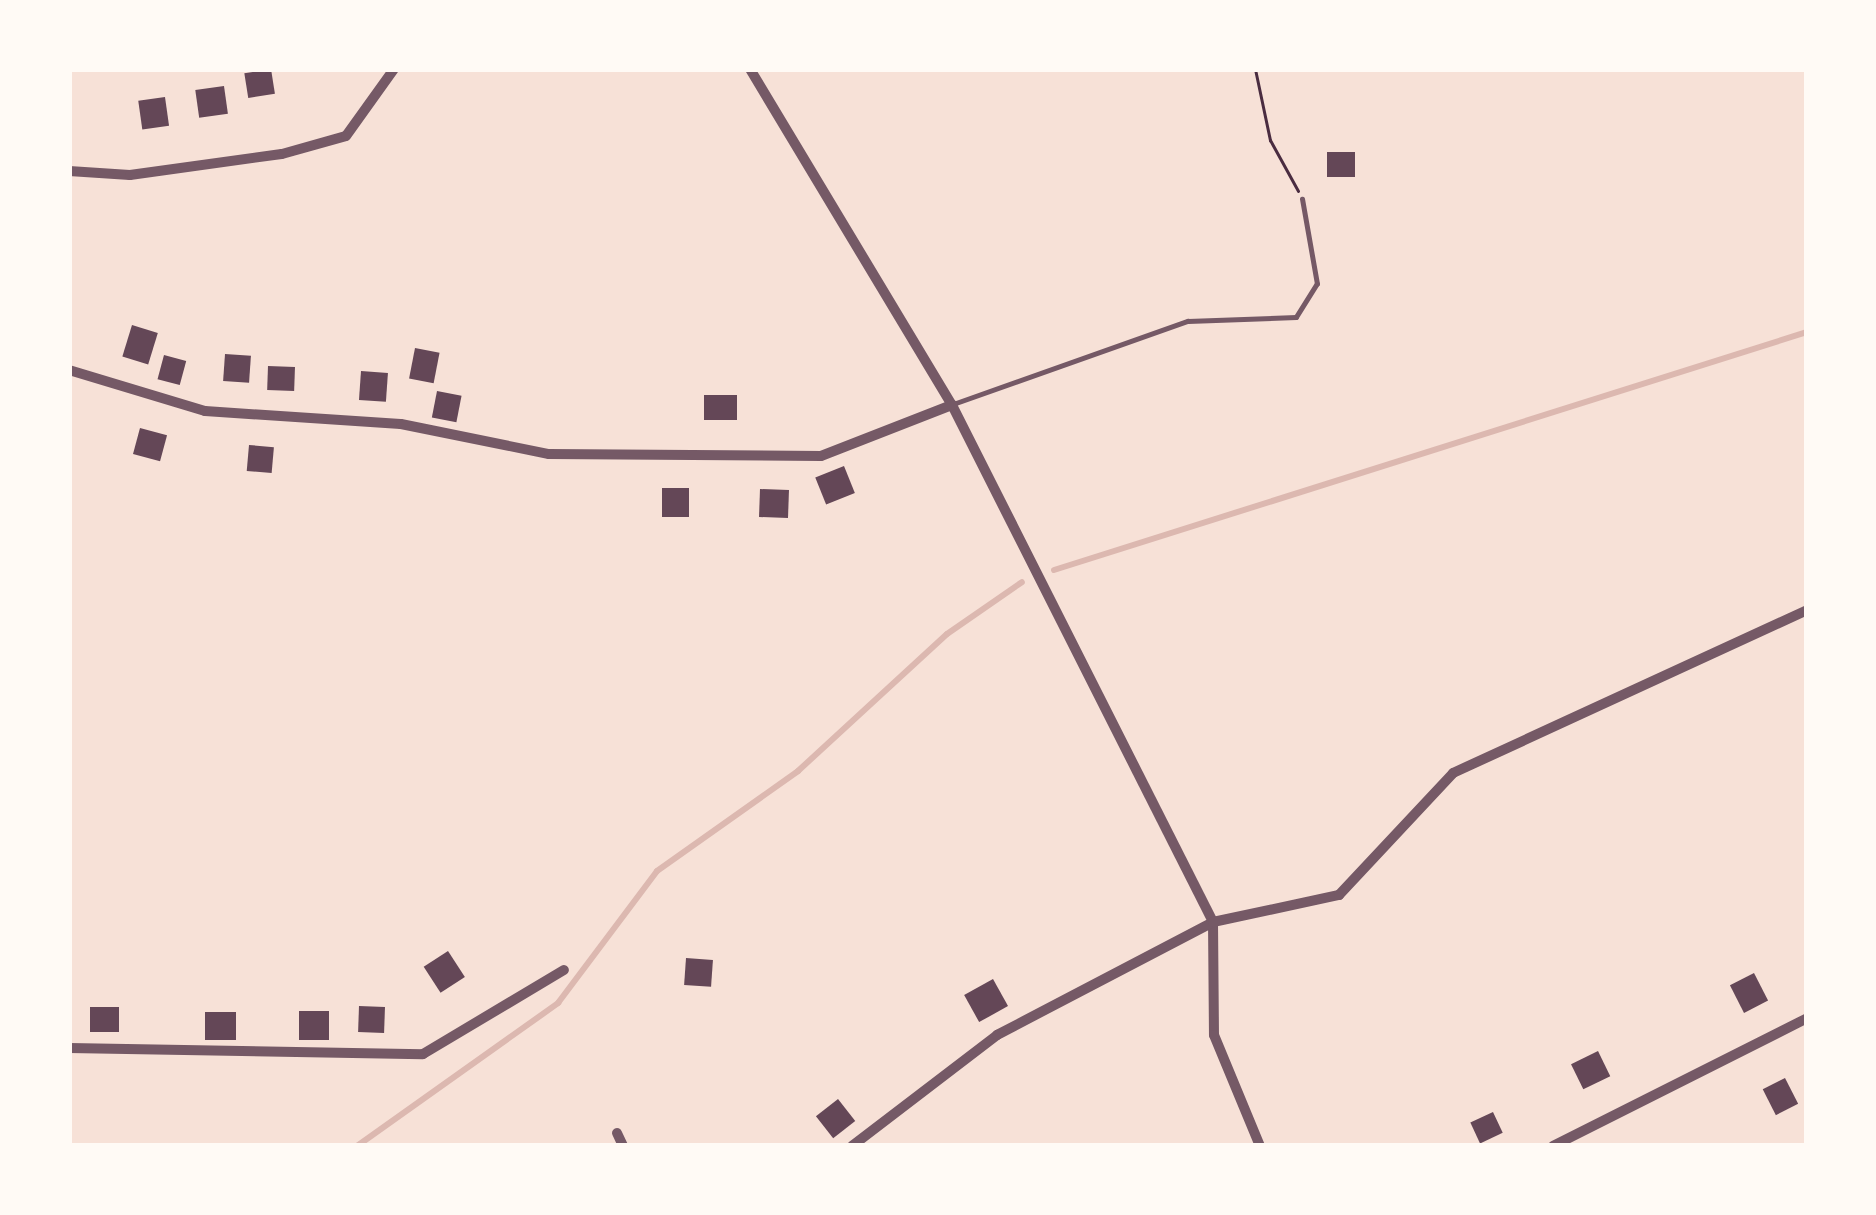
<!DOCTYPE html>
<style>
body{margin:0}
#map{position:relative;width:1876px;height:1215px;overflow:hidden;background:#f7e1d7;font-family:"IBM Plex Sans",sans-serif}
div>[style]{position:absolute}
.stream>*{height:6px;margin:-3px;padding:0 3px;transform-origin:3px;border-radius:3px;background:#dcb8b0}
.building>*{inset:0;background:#644757;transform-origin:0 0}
.path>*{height:3px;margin:-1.5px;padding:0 1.5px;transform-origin:1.5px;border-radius:1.5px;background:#4a2c40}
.service>*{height:4.5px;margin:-2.25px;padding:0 2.25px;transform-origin:2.25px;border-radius:2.25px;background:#755966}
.minor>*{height:10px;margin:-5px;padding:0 5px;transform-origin:5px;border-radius:5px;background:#755966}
span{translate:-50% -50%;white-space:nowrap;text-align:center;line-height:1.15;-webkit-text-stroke:10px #fffaf5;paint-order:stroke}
.frame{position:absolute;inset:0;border:72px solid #fffaf5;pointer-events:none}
</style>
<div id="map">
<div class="stream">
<div style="left:1054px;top:570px;width:790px;rotate:-17.54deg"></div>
<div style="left:357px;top:1146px;width:247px;rotate:-35.4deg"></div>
<div style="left:558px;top:1003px;width:165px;rotate:-53.1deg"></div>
<div style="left:657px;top:871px;width:173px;rotate:-35.3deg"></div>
<div style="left:798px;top:771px;width:202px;rotate:-42.6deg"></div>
<div style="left:947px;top:634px;width:91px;rotate:-34.7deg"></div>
</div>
<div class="building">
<div style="left:271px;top:69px;width:25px;height:27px;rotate:81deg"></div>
<div style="left:224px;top:86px;width:28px;height:29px;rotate:82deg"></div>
<div style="left:165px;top:97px;width:29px;height:27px;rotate:82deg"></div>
<div style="left:1327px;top:152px;width:28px;height:25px"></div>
<div style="left:132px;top:325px;width:27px;height:33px;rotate:17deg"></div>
<div style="left:415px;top:348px;width:25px;height:31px;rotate:11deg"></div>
<div style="left:225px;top:354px;width:26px;height:27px;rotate:4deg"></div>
<div style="left:164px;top:355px;width:23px;height:25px;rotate:15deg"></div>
<div style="left:268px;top:366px;width:27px;height:24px;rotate:2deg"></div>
<div style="left:361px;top:371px;width:27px;height:29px;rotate:4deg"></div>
<div style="left:437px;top:391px;width:25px;height:27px;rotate:11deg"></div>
<div style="left:704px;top:395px;width:33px;height:25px"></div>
<div style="left:140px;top:428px;width:28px;height:27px;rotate:15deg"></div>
<div style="left:249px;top:445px;width:25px;height:26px;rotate:5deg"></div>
<div style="left:844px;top:466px;width:29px;height:31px;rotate:68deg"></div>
<div style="left:662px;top:488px;width:27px;height:29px"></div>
<div style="left:760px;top:489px;width:29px;height:28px;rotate:2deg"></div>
<div style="left:448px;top:951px;width:31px;height:29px;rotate:57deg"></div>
<div style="left:686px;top:958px;width:27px;height:27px;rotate:4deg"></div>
<div style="left:1754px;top:973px;width:31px;height:27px;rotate:63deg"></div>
<div style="left:993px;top:979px;width:31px;height:33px;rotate:61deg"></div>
<div style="left:359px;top:1006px;width:26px;height:26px;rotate:2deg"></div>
<div style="left:90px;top:1007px;width:29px;height:25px"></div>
<div style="left:299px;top:1011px;width:30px;height:29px"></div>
<div style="left:205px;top:1012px;width:31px;height:28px"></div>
<div style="left:1598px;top:1051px;width:28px;height:30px;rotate:64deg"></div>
<div style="left:1785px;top:1078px;width:29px;height:25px;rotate:63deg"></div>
<div style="left:838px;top:1099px;width:28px;height:28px;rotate:52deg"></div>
<div style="left:1493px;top:1112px;width:23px;height:25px;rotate:65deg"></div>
</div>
<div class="path">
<div style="left:1255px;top:69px;width:73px;rotate:78.1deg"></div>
<div style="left:1270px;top:140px;width:58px;rotate:61.2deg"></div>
</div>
<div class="service">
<div style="left:956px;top:403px;width:246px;rotate:-19.5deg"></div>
<div style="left:1188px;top:321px;width:108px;rotate:-2.1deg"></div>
<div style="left:1296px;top:317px;width:39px;rotate:-58deg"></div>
<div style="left:1317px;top:284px;width:86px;rotate:-100deg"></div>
</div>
<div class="minor">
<div style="left:750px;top:69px;width:392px;rotate:59deg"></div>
<div style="left:952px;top:405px;width:579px;rotate:63.21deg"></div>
<div style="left:1213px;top:922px;width:113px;rotate:89.5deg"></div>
<div style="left:1214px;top:1035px;width:120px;rotate:67.5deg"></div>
<div style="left:69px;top:171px;width:61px;rotate:3.8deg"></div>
<div style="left:130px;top:175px;width:153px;rotate:-7.9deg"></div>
<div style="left:282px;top:154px;width:66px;rotate:-15.7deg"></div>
<div style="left:346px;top:136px;width:82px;rotate:-54.4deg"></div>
<div style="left:69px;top:370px;width:142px;rotate:16.8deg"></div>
<div style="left:205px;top:411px;width:196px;rotate:3.8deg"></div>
<div style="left:401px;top:424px;width:151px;rotate:11.5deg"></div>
<div style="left:549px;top:454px;width:272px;rotate:0.4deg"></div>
<div style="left:821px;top:456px;width:141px;rotate:-21.3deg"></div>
<div style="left:69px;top:1048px;width:354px;rotate:1deg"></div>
<div style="left:423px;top:1054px;width:164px;rotate:-30.8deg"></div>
<div style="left:617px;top:1133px;width:14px;rotate:65deg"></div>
<div style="left:852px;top:1146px;width:183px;rotate:-37.4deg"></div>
<div style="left:997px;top:1035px;width:244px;rotate:-27.6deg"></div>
<div style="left:1213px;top:922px;width:129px;rotate:-12.1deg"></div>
<div style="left:1339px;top:895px;width:167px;rotate:-46.9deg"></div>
<div style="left:1453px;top:773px;width:390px;rotate:-24.7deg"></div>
<div style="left:1553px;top:1146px;width:284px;rotate:-26.7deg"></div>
</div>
<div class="frame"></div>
</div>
